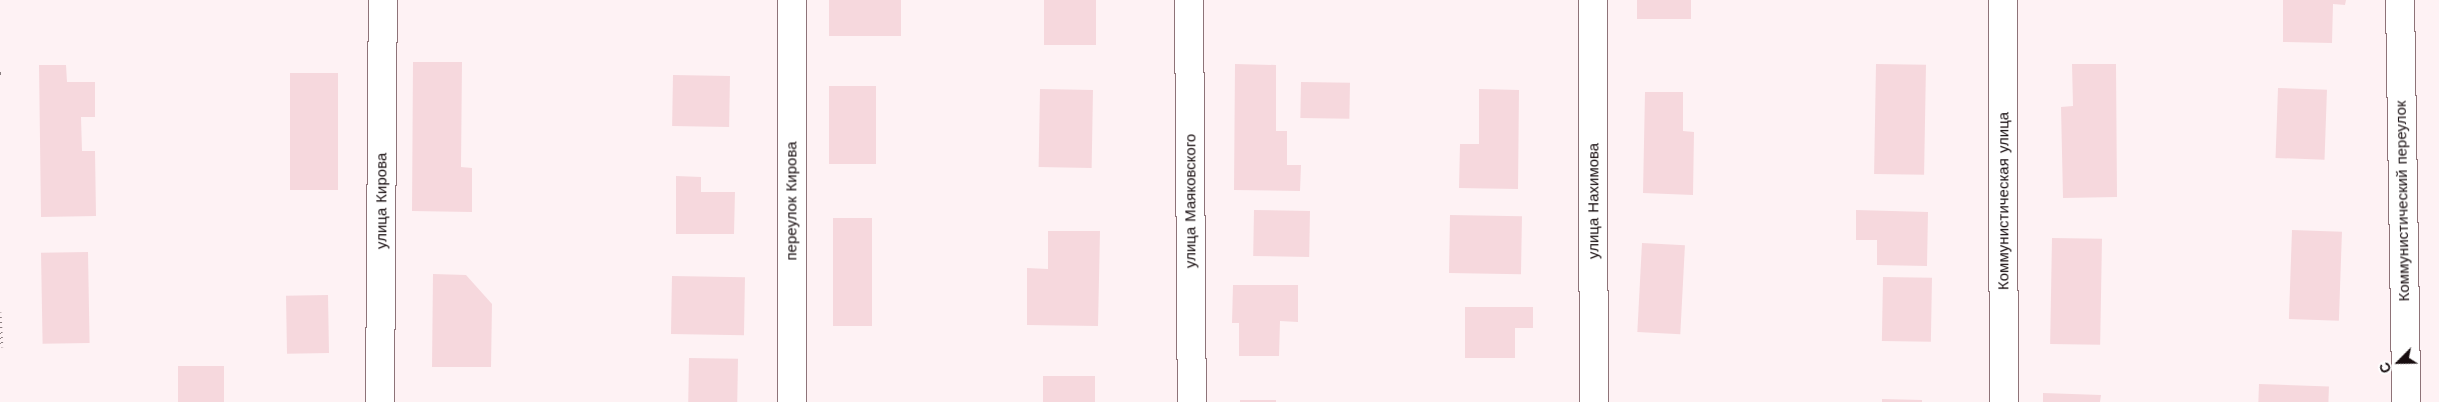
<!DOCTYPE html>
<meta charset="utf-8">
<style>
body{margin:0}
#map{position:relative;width:2439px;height:402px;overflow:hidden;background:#fef2f4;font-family:"Work Sans",sans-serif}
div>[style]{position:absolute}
.building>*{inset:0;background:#f6d8dd;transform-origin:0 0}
.path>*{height:3px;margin-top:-1.5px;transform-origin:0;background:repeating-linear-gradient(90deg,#8a7f81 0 1px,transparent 0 5px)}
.roads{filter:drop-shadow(1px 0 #8e7378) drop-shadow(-1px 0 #8e7378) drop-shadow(0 1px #8e7378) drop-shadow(0 -1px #8e7378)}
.minor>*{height:28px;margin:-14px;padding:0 14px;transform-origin:14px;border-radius:14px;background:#fff}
.tertiary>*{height:28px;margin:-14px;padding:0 14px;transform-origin:14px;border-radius:14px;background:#fff}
span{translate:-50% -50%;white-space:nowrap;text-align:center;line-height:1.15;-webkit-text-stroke:4px #fff;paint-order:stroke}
.street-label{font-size:15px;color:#170d0f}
.north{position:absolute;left:2374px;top:337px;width:50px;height:50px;-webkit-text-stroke:4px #fff;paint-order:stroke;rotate:247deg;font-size:14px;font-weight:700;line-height:20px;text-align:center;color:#170d0f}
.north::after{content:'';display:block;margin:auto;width:18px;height:22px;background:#170d0f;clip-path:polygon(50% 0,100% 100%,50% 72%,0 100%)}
</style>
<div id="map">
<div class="building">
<div style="left:829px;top:0;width:72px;height:36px"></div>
<div style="left:1044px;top:0;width:52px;height:45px"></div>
<div style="left:1637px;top:0;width:54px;height:19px"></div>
<div style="clip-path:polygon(2283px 0,2346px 0,2345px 5px,2333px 4px,2332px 43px,2283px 42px)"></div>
<div style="clip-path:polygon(413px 62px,462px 62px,461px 167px,472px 168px,472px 212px,412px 211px)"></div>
<div style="clip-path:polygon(1235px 64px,1276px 65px,1276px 131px,1287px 131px,1287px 165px,1301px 165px,1300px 191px,1234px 190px)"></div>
<div style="left:1876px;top:64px;width:50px;height:110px;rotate:1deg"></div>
<div style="clip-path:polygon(2072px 64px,2116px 64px,2117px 197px,2063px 198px,2061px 107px,2073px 106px)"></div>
<div style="clip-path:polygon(39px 65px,66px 65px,67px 82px,95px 82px,95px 117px,81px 117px,82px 151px,95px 151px,96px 216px,41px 217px)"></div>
<div style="left:290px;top:73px;width:48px;height:117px"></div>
<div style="left:673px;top:75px;width:57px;height:51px;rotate:1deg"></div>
<div style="left:1301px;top:82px;width:49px;height:36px;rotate:1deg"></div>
<div style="left:829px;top:86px;width:47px;height:78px"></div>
<div style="left:2278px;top:88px;width:49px;height:70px;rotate:2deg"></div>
<div style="left:1040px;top:89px;width:53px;height:78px;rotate:1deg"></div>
<div style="clip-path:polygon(1479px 89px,1519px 90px,1518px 189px,1459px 188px,1460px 144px,1479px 144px)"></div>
<div style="clip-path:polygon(1645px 92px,1683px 92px,1683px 131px,1694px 132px,1693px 195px,1643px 193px)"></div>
<div style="clip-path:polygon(676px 176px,701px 177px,701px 192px,735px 192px,734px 234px,676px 234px)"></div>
<div style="left:1254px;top:210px;width:56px;height:46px;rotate:1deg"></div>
<div style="clip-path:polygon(1856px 210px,1928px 212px,1927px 266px,1877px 265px,1877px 240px,1856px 240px)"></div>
<div style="left:1450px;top:215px;width:72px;height:58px;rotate:1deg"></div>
<div style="left:833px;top:218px;width:39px;height:108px"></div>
<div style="left:2292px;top:230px;width:50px;height:89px;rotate:2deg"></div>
<div style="clip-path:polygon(1048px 231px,1100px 231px,1098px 326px,1027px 325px,1027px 268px,1048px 269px)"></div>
<div style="left:2052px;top:238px;width:50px;height:106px;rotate:1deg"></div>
<div style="left:1642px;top:243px;width:43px;height:89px;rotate:3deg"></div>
<div style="left:88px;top:252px;width:91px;height:47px;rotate:89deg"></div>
<div style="clip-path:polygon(433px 274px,466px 275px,492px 304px,491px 367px,432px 367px)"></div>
<div style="left:672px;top:276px;width:73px;height:58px;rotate:1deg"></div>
<div style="left:1883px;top:277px;width:49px;height:64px;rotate:1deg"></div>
<div style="clip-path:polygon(1233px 285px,1298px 285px,1298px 322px,1280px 321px,1279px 356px,1239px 356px,1239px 323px,1232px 323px)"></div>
<div style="left:328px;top:295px;width:58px;height:42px;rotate:89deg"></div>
<div style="clip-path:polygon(1465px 307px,1533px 307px,1533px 328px,1515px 328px,1515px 358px,1465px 358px)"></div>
<div style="left:689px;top:358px;width:49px;height:44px;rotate:1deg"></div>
<div style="left:224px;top:366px;width:36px;height:46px;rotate:90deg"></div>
<div style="left:1043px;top:376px;width:52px;height:26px"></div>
<div style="left:2259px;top:384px;width:70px;height:18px;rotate:2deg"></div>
<div style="clip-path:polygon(2043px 393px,2101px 395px,2100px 402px,2043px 402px)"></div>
<div style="clip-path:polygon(1882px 399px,1922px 400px,1922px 402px,1882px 402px)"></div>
<div style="left:1240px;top:400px;width:36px;height:2px"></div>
</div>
<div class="path">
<div style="left:0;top:73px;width:4px"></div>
<div style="left:0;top:312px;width:35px;rotate:87deg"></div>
</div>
<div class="roads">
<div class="minor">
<div style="left:1189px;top:0;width:402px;rotate:89.6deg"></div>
<div style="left:1593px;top:0;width:402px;rotate:89.9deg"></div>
<div style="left:2400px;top:0;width:402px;rotate:89.1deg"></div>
<div style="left:380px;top:402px;width:402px;rotate:-89.6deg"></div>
<div style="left:792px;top:402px;width:402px;rotate:-90deg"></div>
</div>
<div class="tertiary">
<div style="left:2003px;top:0;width:402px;rotate:89.9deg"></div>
</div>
</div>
<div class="street-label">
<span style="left:382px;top:201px;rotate:-90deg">улица Кирова</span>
<span style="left:792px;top:201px;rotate:-90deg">переулок Кирова</span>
<span style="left:1191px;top:201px;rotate:-90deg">улица Маяковского</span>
<span style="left:1594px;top:201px;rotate:-90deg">улица Нахимова</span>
<span style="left:2004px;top:201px;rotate:-90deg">Коммунистическая улица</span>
<span style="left:2403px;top:201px;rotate:-91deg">Коммунистический переулок</span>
</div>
<div class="north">С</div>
</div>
